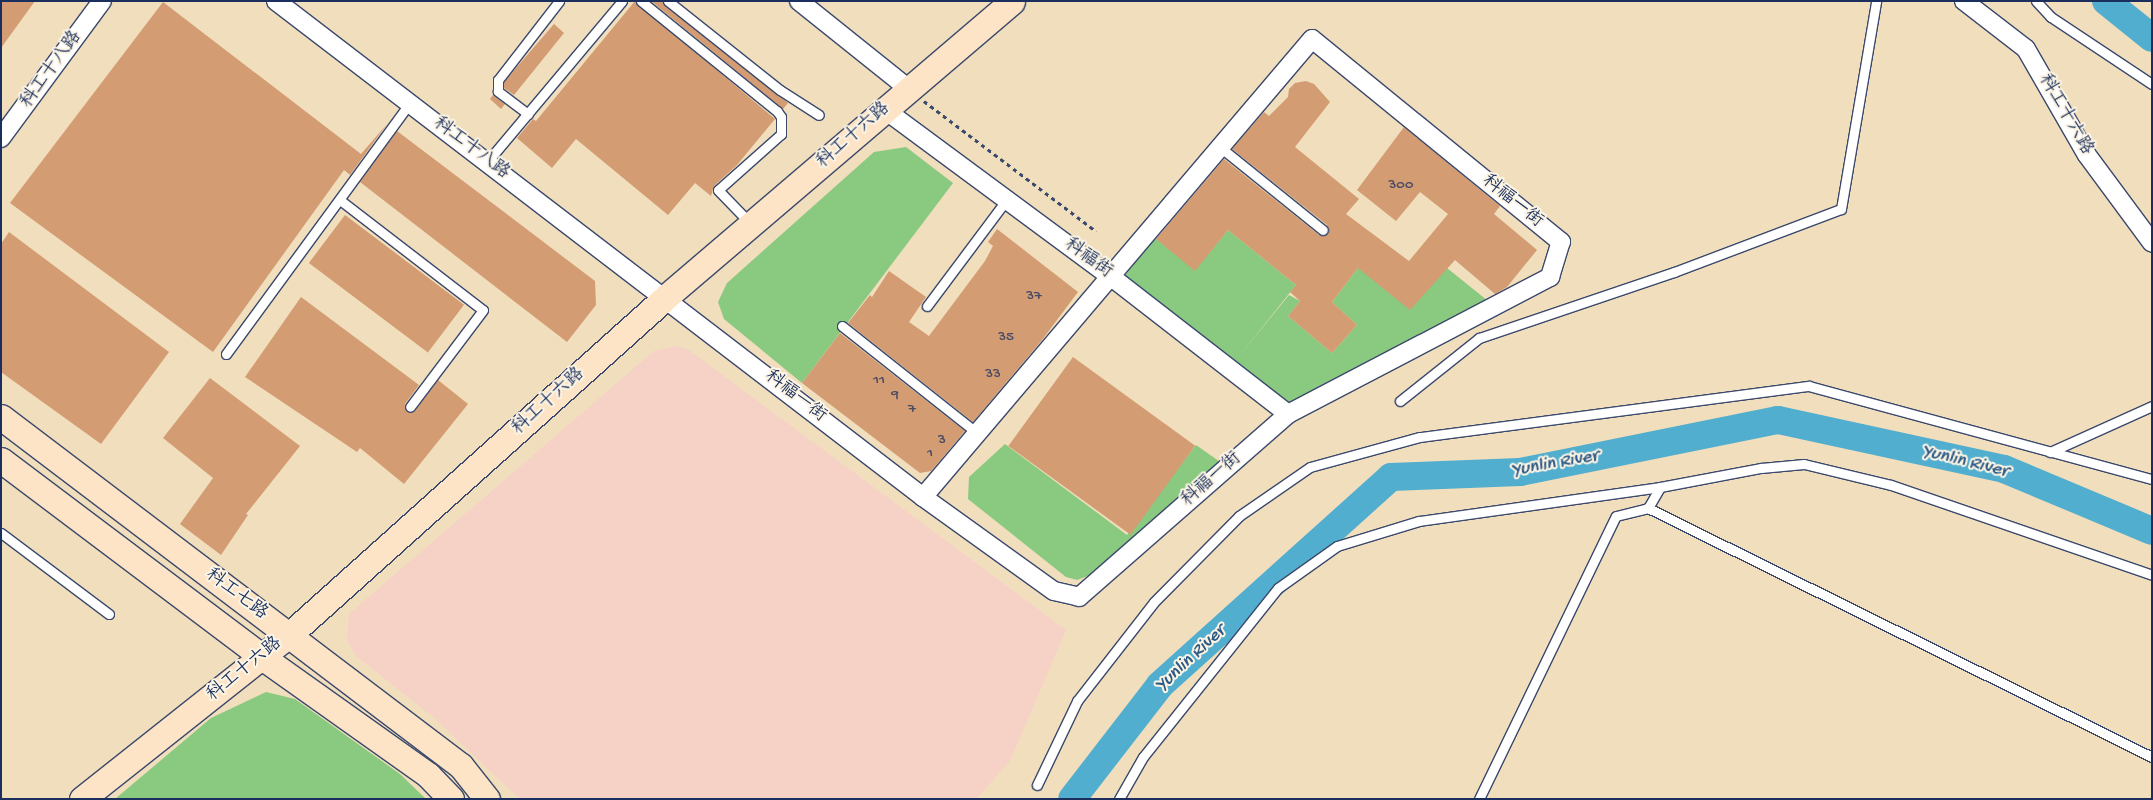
<!DOCTYPE html>
<meta charset="utf-8">
<style>
body{margin:0}
#map{position:relative;width:2153px;height:800px;overflow:hidden;background:#f1debd;font-family:"Gochi Hand","LXGW WenKai TC",sans-serif}
div>[style]{position:absolute}
.built>*{inset:0;background:#f6d1c6}
.green>*{inset:0;background:#8ac980}
.river>*{height:28px;margin:-14px;padding:0 14px;transform-origin:14px;border-radius:14px;background:#51aecf}
.building>*{inset:0;background:#d39c73;transform-origin:0 0}
.path>*{height:2.5px;margin-top:-1.25px;transform-origin:0;background:repeating-linear-gradient(90deg,#3b496c 0 4px,transparent 0 8px)}
.roads{filter:drop-shadow(1px 0 #3b496c) drop-shadow(-1px 0 #3b496c) drop-shadow(0 1px #3b496c) drop-shadow(0 -1px #3b496c)}
.lane>*{height:9px;margin:-4.5px;padding:0 4.5px;transform-origin:4.5px;border-radius:4.5px;background:#fff}
.street>*{height:18px;margin:-9px;padding:0 9px;transform-origin:9px;border-radius:9px;background:#fff}
.secondary>*{height:25px;margin:-12.5px;padding:0 12.5px;transform-origin:12.5px;border-radius:12.5px;background:#fee4c6}
span{translate:-50% -50%;white-space:nowrap;text-align:center;line-height:1.15;-webkit-text-stroke:4px #fcf5e5;paint-order:stroke}
.number-label{font-size:15px;color:#494a63}
.number-label span{-webkit-text-stroke-width:0}
.street-label{font-size:18px;color:#1b2f5e}
.water-label{font-size:19px;color:#2e5b86;font-style:italic}
.frame{position:absolute;inset:0;border:2px solid #1b2f5e;pointer-events:none}
</style>
<div id="map">
<div class="built">
<div style="clip-path:polygon(677px 346px,689px 350px,1066px 630px,1010px 761px,976px 799px,520px 799px,434px 718px,355px 655px,347px 640px,349px 614px,654px 351px)"></div>
</div>
<div class="green">
<div style="clip-path:polygon(906px 147px,953px 183px,802px 383px,724px 319px,718px 302px,727px 283px,874px 152px)"></div>
<div style="clip-path:polygon(1228px 230px,1296px 285px,1236px 360px,1289px 295px,1300px 301px,1288px 316px,1332px 353px,1357px 325px,1332px 302px,1358px 268px,1447px 268px,1488px 301px,1288px 414px,1119px 283px,1155px 238px,1195px 270px)"></div>
<div style="clip-path:polygon(1005px 444px,1127px 535px,1196px 445px,1223px 464px,1106px 569px,1077px 580px,1066px 577px,968px 499px,969px 477px)"></div>
<div style="clip-path:polygon(266px 692px,295px 699px,400px 774px,426px 799px,115px 799px,211px 718px)"></div>
</div>
<div class="river">
<div style="left:2106px;top:1px;width:59px;rotate:38.8deg"></div>
<div style="left:1072px;top:799px;width:144px;rotate:-52.3deg"></div>
<div style="left:1160px;top:685px;width:311px;rotate:-42deg"></div>
<div style="left:1391px;top:477px;width:129px;rotate:-2.2deg"></div>
<div style="left:1520px;top:472px;width:263px;rotate:-11.4deg"></div>
<div style="left:1778px;top:420px;width:231px;rotate:12.2deg"></div>
<div style="left:2004px;top:469px;width:160px;rotate:22.7deg"></div>
</div>
<div class="building">
<div style="clip-path:polygon(1px 1px,35px 1px,1px 48px)"></div>
<div style="clip-path:polygon(635px 1px,775px 119px,737px 165px,714px 186px,711px 196px,695px 183px,668px 215px,576px 139px,552px 168px,517px 138px,533px 119px,536px 121px)"></div>
<div style="clip-path:polygon(651px 1px,662px 1px,788px 103px,783px 109px)"></div>
<div style="clip-path:polygon(163px 2px,361px 154px,387px 124px,350px 175px,344px 170px,213px 352px,10px 203px)"></div>
<div style="clip-path:polygon(554px 24px,564px 33px,514px 95px,504px 88px,504px 82px)"></div>
<div style="clip-path:polygon(1306px 81px,1314px 84px,1330px 102px,1295px 147px,1359px 199px,1346px 214px,1409px 261px,1448px 214px,1420px 192px,1396px 221px,1357px 190px,1404px 127px,1500px 206px,1494px 214px,1537px 250px,1507px 287px,1495px 294px,1455px 260px,1410px 310px,1358px 268px,1332px 302px,1357px 325px,1332px 353px,1288px 316px,1300px 301px,1290px 292px,1296px 285px,1228px 230px,1195px 271px,1156px 239px,1224px 159px,1319px 235px,1328px 234px,1327px 225px,1232px 149px,1264px 112px,1269px 116px,1288px 97px,1289px 89px,1295px 83px)"></div>
<div style="clip-path:polygon(493px 95px,505px 104px,501px 109px,490px 99px)"></div>
<div style="clip-path:polygon(397px 131px,595px 281px,596px 305px,567px 342px,360px 182px)"></div>
<div style="left:345px;top:215px;width:149px;height:60px;rotate:37deg"></div>
<div style="clip-path:polygon(997px 229px,1078px 292px,1042px 340px,973px 422px,848px 323px,870px 295px,872px 297px,889px 271px,926px 297px,909px 322px,929px 336px,985px 261px,993px 246px,988px 242px)"></div>
<div style="clip-path:polygon(9px 232px,169px 352px,101px 444px,1px 372px,1px 244px)"></div>
<div style="clip-path:polygon(301px 297px,419px 385px,405px 404px,407px 412px,415px 411px,438px 380px,468px 404px,404px 484px,360px 448px,357px 452px,245px 377px)"></div>
<div style="clip-path:polygon(840px 333px,965px 431px,931px 471px,920px 473px,802px 383px)"></div>
<div style="left:1073px;top:357px;width:151px;height:110px;rotate:36deg"></div>
<div style="clip-path:polygon(210px 378px,300px 446px,246px 514px,248px 515px,221px 555px,180px 524px,213px 478px,163px 438px)"></div>
</div>
<div class="path">
<div style="left:924px;top:101px;width:216px;rotate:37.1deg"></div>
</div>
<div class="roads">
<div class="lane">
<div style="left:641px;top:1px;width:175px;rotate:39deg"></div>
<div style="left:777px;top:111px;width:7px;rotate:56deg"></div>
<div style="left:781px;top:117px;width:17px;rotate:90deg"></div>
<div style="left:781px;top:134px;width:84px;rotate:138.4deg"></div>
<div style="left:718px;top:190px;width:47px;rotate:45.9deg"></div>
<div style="left:668px;top:1px;width:143px;rotate:38.5deg"></div>
<div style="left:780px;top:90px;width:46px;rotate:32.7deg"></div>
<div style="left:2036px;top:1px;width:22px;rotate:47deg"></div>
<div style="left:2051px;top:17px;width:121px;rotate:33.6deg"></div>
<div style="left:528px;top:114px;width:38px;rotate:-143deg"></div>
<div style="left:498px;top:91px;width:11px;rotate:-90deg"></div>
<div style="left:498px;top:80px;width:100px;rotate:-52.3deg"></div>
<div style="left:1220px;top:147px;width:132px;rotate:38.9deg"></div>
<div style="left:487px;top:162px;width:210px;rotate:-50deg"></div>
<div style="left:340px;top:200px;width:180px;rotate:37.6deg"></div>
<div style="left:483px;top:310px;width:121px;rotate:127deg"></div>
<div style="left:927px;top:306px;width:134px;rotate:-53.2deg"></div>
<div style="left:842px;top:326px;width:172px;rotate:38.4deg"></div>
<div style="left:226px;top:354px;width:311px;rotate:-53.8deg"></div>
<div style="left:1400px;top:401px;width:101px;rotate:-38.6deg"></div>
<div style="left:1479px;top:338px;width:206px;rotate:-18.7deg"></div>
<div style="left:1674px;top:272px;width:178px;rotate:-20.7deg"></div>
<div style="left:1841px;top:209px;width:211px;rotate:-80.4deg"></div>
<div style="left:2050px;top:452px;width:112px;rotate:-24.3deg"></div>
<div style="left:1648px;top:508px;width:562px;rotate:26.29deg"></div>
<div style="left:1px;top:533px;width:135px;rotate:36.9deg"></div>
<div style="left:1037px;top:785px;width:93px;rotate:-64.5deg"></div>
<div style="left:1077px;top:701px;width:125px;rotate:-52.1deg"></div>
<div style="left:1154px;top:602px;width:121px;rotate:-45.3deg"></div>
<div style="left:1239px;top:516px;width:86px;rotate:-34.6deg"></div>
<div style="left:1310px;top:467px;width:114px;rotate:-15.3deg"></div>
<div style="left:1420px;top:437px;width:392px;rotate:-7.5deg"></div>
<div style="left:1809px;top:386px;width:355px;rotate:15.2deg"></div>
<div style="left:1119px;top:799px;width:48px;rotate:-60.3deg"></div>
<div style="left:1143px;top:757px;width:216px;rotate:-51.4deg"></div>
<div style="left:1278px;top:588px;width:72px;rotate:-35.4deg"></div>
<div style="left:1337px;top:546px;width:86px;rotate:-17deg"></div>
<div style="left:1419px;top:521px;width:243px;rotate:-8deg"></div>
<div style="left:1479px;top:799px;width:314px;rotate:-64.2deg"></div>
<div style="left:1616px;top:516px;width:33px;rotate:-14deg"></div>
<div style="left:1648px;top:508px;width:24px;rotate:-60deg"></div>
<div style="left:1660px;top:487px;width:103px;rotate:-10.7deg"></div>
<div style="left:1761px;top:468px;width:43px;rotate:-5.3deg"></div>
<div style="left:1804px;top:464px;width:89px;rotate:13.6deg"></div>
<div style="left:1891px;top:485px;width:276px;rotate:19deg"></div>
</div>
<div class="street">
<div style="left:276px;top:1px;width:815px;rotate:37.47deg"></div>
<div style="left:923px;top:497px;width:161px;rotate:35.7deg"></div>
<div style="left:1054px;top:591px;width:26px;rotate:13deg"></div>
<div style="left:1079px;top:597px;width:278px;rotate:-41.2deg"></div>
<div style="left:1288px;top:414px;width:296px;rotate:-27.6deg"></div>
<div style="left:1550px;top:277px;width:37px;rotate:-73deg"></div>
<div style="left:1561px;top:242px;width:321px;rotate:-140.8deg"></div>
<div style="left:1312px;top:39px;width:601px;rotate:130.34deg"></div>
<div style="left:799px;top:1px;width:141px;rotate:38.7deg"></div>
<div style="left:1964px;top:1px;width:78px;rotate:37.7deg"></div>
<div style="left:2026px;top:49px;width:122px;rotate:60.1deg"></div>
<div style="left:2087px;top:155px;width:109px;rotate:53.5deg"></div>
<div style="left:884px;top:109px;width:281px;rotate:36.5deg"></div>
<div style="left:1110px;top:276px;width:225px;rotate:37.8deg"></div>
<div style="left:1px;top:138px;width:170px;rotate:-53.6deg"></div>
</div>
<div class="secondary">
<div style="left:1px;top:417px;width:577px;rotate:37.19deg"></div>
<div style="left:461px;top:766px;width:42px;rotate:51.8deg"></div>
<div style="left:1px;top:460px;width:327px;rotate:37deg"></div>
<div style="left:262px;top:657px;width:204px;rotate:35.4deg"></div>
<div style="left:428px;top:775px;width:33px;rotate:46deg"></div>
<div style="left:82px;top:799px;width:264px;rotate:-38.4deg"></div>
<div style="left:289px;top:635px;width:506px;rotate:-41.88deg"></div>
<div style="left:666px;top:297px;width:455px;rotate:-40.5deg"></div>
</div>
</div>
<div class="number-label">
<span style="left:1401px;top:186px">300</span>
<span style="left:1034px;top:297px">37</span>
<span style="left:1006px;top:338px">35</span>
<span style="left:993px;top:375px">33</span>
<span style="left:879px;top:381px">11</span>
<span style="left:895px;top:396px">9</span>
<span style="left:912px;top:410px">7</span>
<span style="left:942px;top:441px">3</span>
<span style="left:930px;top:454px">1</span>
</div>
<div class="street-label">
<span style="left:52px;top:70px;rotate:-54deg">科工十八路</span>
<span style="left:2065px;top:115px;rotate:60deg">科工十六路</span>
<span style="left:854px;top:136px;rotate:-41deg">科工十六路</span>
<span style="left:471px;top:149px;rotate:37deg">科工十八路</span>
<span style="left:1512px;top:202px;rotate:39deg">科福一街</span>
<span style="left:1088px;top:259px;rotate:36deg">科福街</span>
<span style="left:795px;top:397px;rotate:38deg">科福一街</span>
<span style="left:549px;top:402px;rotate:-42deg">科工十六路</span>
<span style="left:1212px;top:480px;rotate:-41deg">科福一街</span>
<span style="left:236px;top:595px;rotate:37deg">科工七路</span>
<span style="left:245px;top:670px;rotate:-39deg">科工十六路</span>
</div>
<div class="water-label">
<span style="left:1965px;top:462px;rotate:14deg">Yunlin River</span>
<span style="left:1555px;top:464px;rotate:-10deg">Yunlin River</span>
<span style="left:1191px;top:659px;rotate:-43deg">Yunlin River</span>
</div>
<div class="frame"></div>
</div>
